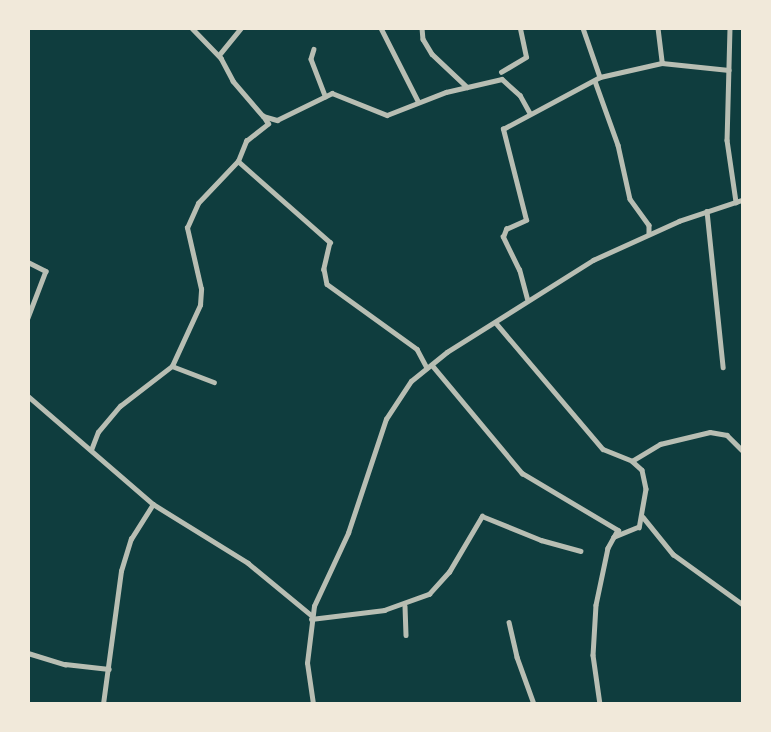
<!DOCTYPE html>
<style>
body{margin:0}
#map{position:relative;width:771px;height:732px;overflow:hidden;background:#0f3d3e;font-family:"Roboto Condensed",sans-serif}
div>[style]{position:absolute}
.minor>*{height:4.5px;margin:-2.25px;padding:0 2.25px;transform-origin:2.25px;border-radius:2.25px;background:#b8beb3}
span{translate:-50% -50%;white-space:nowrap;text-align:center;line-height:1.15;-webkit-text-stroke:6px #f1e9da;paint-order:stroke}
.frame{position:absolute;inset:0;border:30px solid #f1e9da;pointer-events:none}
</style>
<div id="map">
<div class="minor">
<div style="left:192px;top:28px;width:42px;rotate:46deg"></div>
<div style="left:221px;top:58px;width:26px;rotate:62deg"></div>
<div style="left:233px;top:81px;width:46px;rotate:49.4deg"></div>
<div style="left:381px;top:28px;width:82px;rotate:63.1deg"></div>
<div style="left:422px;top:28px;width:11px;rotate:85deg"></div>
<div style="left:423px;top:39px;width:17px;rotate:59deg"></div>
<div style="left:432px;top:54px;width:48px;rotate:43.3deg"></div>
<div style="left:583px;top:28px;width:52px;rotate:70.9deg"></div>
<div style="left:600px;top:77px;width:64px;rotate:-12.7deg"></div>
<div style="left:662px;top:63px;width:67px;rotate:6deg"></div>
<div style="left:658px;top:28px;width:35px;rotate:83deg"></div>
<div style="left:730px;top:28px;width:112px;rotate:91.5deg"></div>
<div style="left:727px;top:140px;width:63px;rotate:81.7deg"></div>
<div style="left:314px;top:49px;width:10px;rotate:107deg"></div>
<div style="left:311px;top:59px;width:40px;rotate:69deg"></div>
<div style="left:219px;top:55px;width:35px;rotate:-51deg"></div>
<div style="left:501px;top:72px;width:29px;rotate:-31deg"></div>
<div style="left:526px;top:57px;width:30px;rotate:-102deg"></div>
<div style="left:595px;top:81px;width:68px;rotate:70.2deg"></div>
<div style="left:618px;top:145px;width:55px;rotate:77.5deg"></div>
<div style="left:630px;top:199px;width:32px;rotate:54deg"></div>
<div style="left:649px;top:225px;width:8px;rotate:90deg"></div>
<div style="left:238px;top:161px;width:123px;rotate:41.4deg"></div>
<div style="left:330px;top:242px;width:28px;rotate:103deg"></div>
<div style="left:324px;top:269px;width:15px;rotate:79deg"></div>
<div style="left:327px;top:284px;width:111px;rotate:35.8deg"></div>
<div style="left:417px;top:349px;width:21px;rotate:62deg"></div>
<div style="left:707px;top:211px;width:157px;rotate:84.1deg"></div>
<div style="left:28px;top:262px;width:20px;rotate:27deg"></div>
<div style="left:46px;top:271px;width:50px;rotate:111deg"></div>
<div style="left:527px;top:299px;width:30px;rotate:-105deg"></div>
<div style="left:519px;top:270px;width:37px;rotate:-116deg"></div>
<div style="left:503px;top:237px;width:9px;rotate:-69deg"></div>
<div style="left:506px;top:229px;width:22px;rotate:-24deg"></div>
<div style="left:526px;top:220px;width:94px;rotate:-104.2deg"></div>
<div style="left:503px;top:129px;width:110px;rotate:-28.2deg"></div>
<div style="left:496px;top:323px;width:165px;rotate:49.7deg"></div>
<div style="left:603px;top:449px;width:31px;rotate:22deg"></div>
<div style="left:632px;top:461px;width:13px;rotate:42deg"></div>
<div style="left:642px;top:470px;width:19px;rotate:78deg"></div>
<div style="left:646px;top:489px;width:39px;rotate:100deg"></div>
<div style="left:639px;top:527px;width:27px;rotate:158deg"></div>
<div style="left:432px;top:365px;width:141px;rotate:50.2deg"></div>
<div style="left:522px;top:473px;width:112px;rotate:30.7deg"></div>
<div style="left:618px;top:530px;width:21px;rotate:119deg"></div>
<div style="left:608px;top:548px;width:58px;rotate:101.9deg"></div>
<div style="left:596px;top:605px;width:50px;rotate:93.4deg"></div>
<div style="left:593px;top:655px;width:49px;rotate:81.9deg"></div>
<div style="left:172px;top:366px;width:45px;rotate:20.9deg"></div>
<div style="left:28px;top:396px;width:165px;rotate:40.8deg"></div>
<div style="left:153px;top:504px;width:112px;rotate:31.8deg"></div>
<div style="left:248px;top:563px;width:82px;rotate:39.5deg"></div>
<div style="left:91px;top:450px;width:19px;rotate:-69deg"></div>
<div style="left:98px;top:432px;width:34px;rotate:-50deg"></div>
<div style="left:120px;top:406px;width:66px;rotate:-37.6deg"></div>
<div style="left:172px;top:366px;width:67px;rotate:-65.3deg"></div>
<div style="left:200px;top:305px;width:16px;rotate:-86deg"></div>
<div style="left:201px;top:289px;width:63px;rotate:-102.9deg"></div>
<div style="left:187px;top:228px;width:27px;rotate:-66deg"></div>
<div style="left:198px;top:203px;width:58px;rotate:-46.4deg"></div>
<div style="left:238px;top:161px;width:22px;rotate:-68deg"></div>
<div style="left:246px;top:141px;width:28px;rotate:-38deg"></div>
<div style="left:268px;top:124px;width:9px;rotate:-122deg"></div>
<div style="left:263px;top:116px;width:15px;rotate:16deg"></div>
<div style="left:277px;top:120px;width:61px;rotate:-26.1deg"></div>
<div style="left:332px;top:93px;width:59px;rotate:21.8deg"></div>
<div style="left:387px;top:115px;width:63px;rotate:-21.3deg"></div>
<div style="left:446px;top:92px;width:57px;rotate:-13.1deg"></div>
<div style="left:502px;top:79px;width:24px;rotate:42deg"></div>
<div style="left:520px;top:95px;width:21px;rotate:61deg"></div>
<div style="left:632px;top:461px;width:33px;rotate:-31deg"></div>
<div style="left:660px;top:444px;width:51px;rotate:-13.5deg"></div>
<div style="left:710px;top:432px;width:17px;rotate:10deg"></div>
<div style="left:727px;top:435px;width:21px;rotate:45deg"></div>
<div style="left:643px;top:517px;width:48px;rotate:51deg"></div>
<div style="left:673px;top:554px;width:85px;rotate:35.9deg"></div>
<div style="left:405px;top:606px;width:29px;rotate:88deg"></div>
<div style="left:311px;top:619px;width:74px;rotate:-7deg"></div>
<div style="left:384px;top:610px;width:48px;rotate:-19.6deg"></div>
<div style="left:429px;top:594px;width:30px;rotate:-48deg"></div>
<div style="left:449px;top:572px;width:65px;rotate:-59.5deg"></div>
<div style="left:482px;top:516px;width:64px;rotate:22.1deg"></div>
<div style="left:541px;top:540px;width:41px;rotate:15.4deg"></div>
<div style="left:509px;top:622px;width:36px;rotate:77deg"></div>
<div style="left:517px;top:657px;width:50px;rotate:70.1deg"></div>
<div style="left:28px;top:653px;width:39px;rotate:17deg"></div>
<div style="left:65px;top:664px;width:44px;rotate:6.5deg"></div>
<div style="left:103px;top:704px;width:134px;rotate:-82.3deg"></div>
<div style="left:121px;top:571px;width:34px;rotate:-73deg"></div>
<div style="left:131px;top:539px;width:41px;rotate:-57.8deg"></div>
<div style="left:313px;top:704px;width:41px;rotate:-98.3deg"></div>
<div style="left:307px;top:663px;width:57px;rotate:-83deg"></div>
<div style="left:314px;top:606px;width:81px;rotate:-65deg"></div>
<div style="left:348px;top:533px;width:120px;rotate:-71.6deg"></div>
<div style="left:386px;top:419px;width:45px;rotate:-56.7deg"></div>
<div style="left:411px;top:381px;width:46px;rotate:-38.9deg"></div>
<div style="left:447px;top:352px;width:173px;rotate:-32.2deg"></div>
<div style="left:593px;top:260px;width:94px;rotate:-24.4deg"></div>
<div style="left:679px;top:221px;width:66px;rotate:-18.4deg"></div>
</div>
<div class="frame"></div>
</div>
